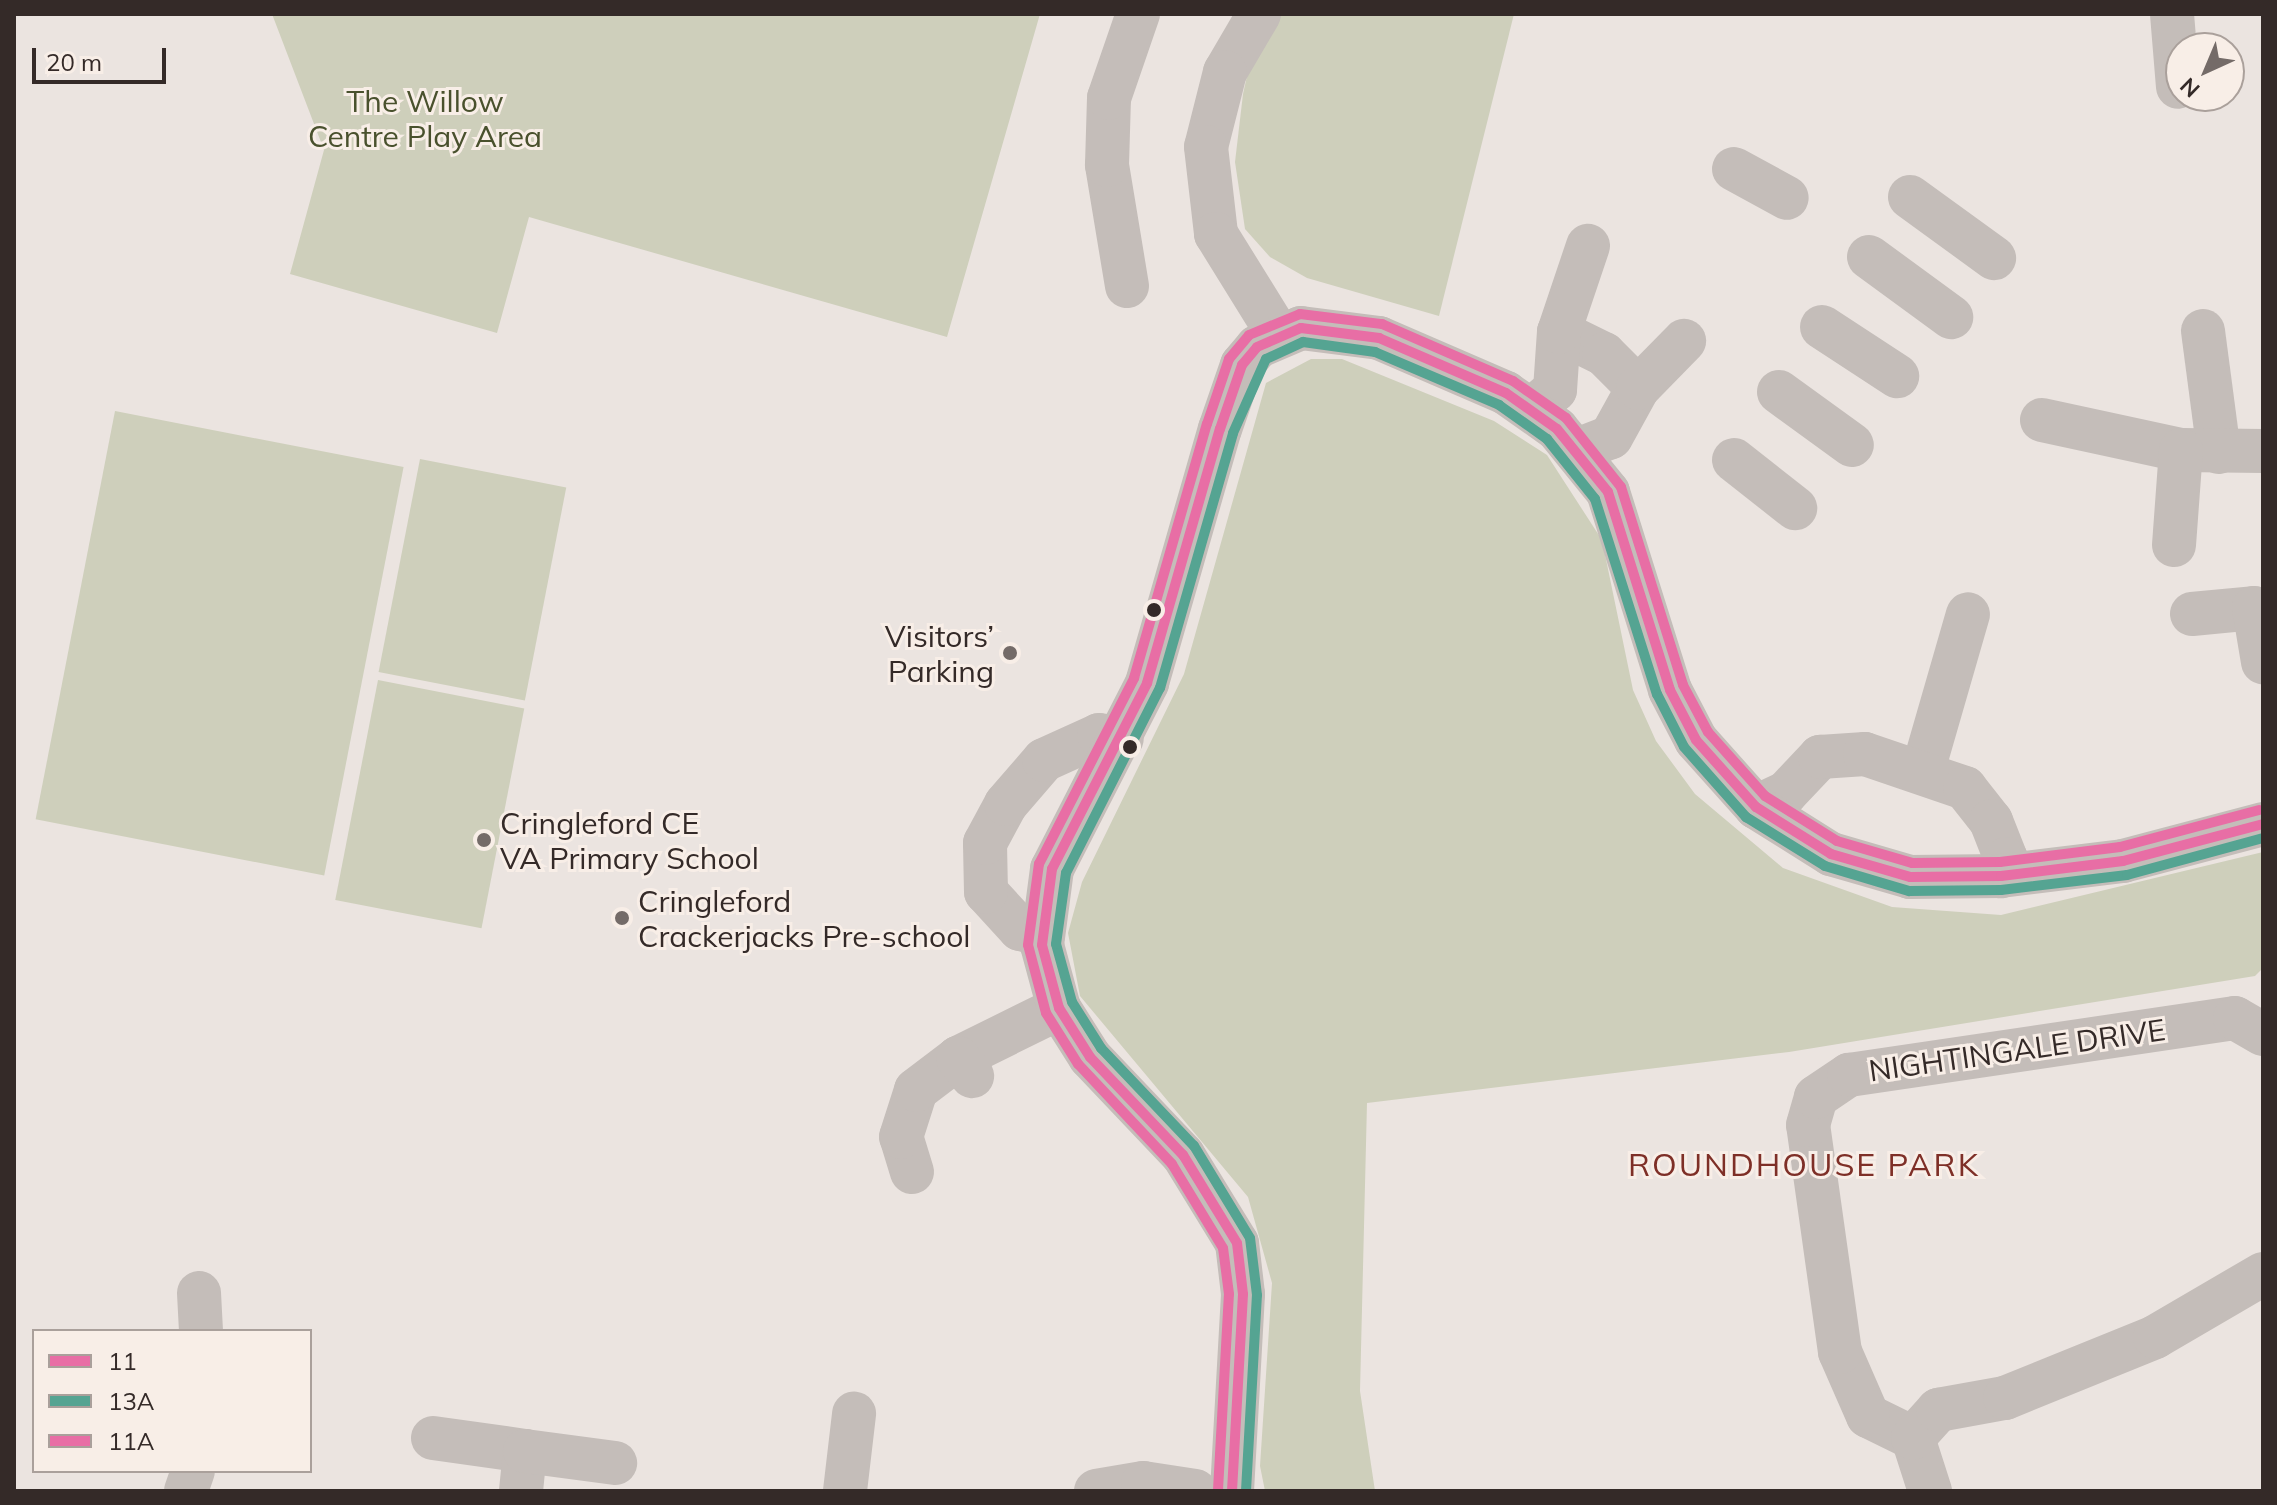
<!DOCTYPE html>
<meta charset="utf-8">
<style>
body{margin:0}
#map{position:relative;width:2277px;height:1505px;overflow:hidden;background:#ebe4e0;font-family:Mulish,sans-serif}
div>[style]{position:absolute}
.green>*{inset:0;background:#cecfbb;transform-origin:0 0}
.minor>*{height:44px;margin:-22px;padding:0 22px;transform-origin:22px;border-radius:22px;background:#c4bdb9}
.bus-1>*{height:10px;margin:-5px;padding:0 5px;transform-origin:5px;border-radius:5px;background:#e86ea5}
.bus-2>*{height:10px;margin:-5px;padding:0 5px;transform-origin:5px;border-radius:5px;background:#55a492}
.bus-3>*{height:10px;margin:-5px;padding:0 5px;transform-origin:5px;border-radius:5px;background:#e86ea5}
.dots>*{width:22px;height:22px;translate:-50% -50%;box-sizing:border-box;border:4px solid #f8eee7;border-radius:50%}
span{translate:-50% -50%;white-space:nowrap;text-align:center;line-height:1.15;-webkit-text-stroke:6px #f8eee7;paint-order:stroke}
.park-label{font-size:30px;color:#49512d}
.poi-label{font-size:30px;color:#342a28}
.right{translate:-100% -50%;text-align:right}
.left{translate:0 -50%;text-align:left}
.street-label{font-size:30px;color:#342a28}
.neighbourhood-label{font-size:32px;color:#7e2f27;letter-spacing:2px}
.frame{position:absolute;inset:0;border:16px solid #342a28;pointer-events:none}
.legend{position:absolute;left:32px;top:1329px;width:280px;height:144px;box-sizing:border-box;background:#f8eee7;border:2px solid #aaa09b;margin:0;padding:10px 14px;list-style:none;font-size:24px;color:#342a28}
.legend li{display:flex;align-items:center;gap:16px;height:40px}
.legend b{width:40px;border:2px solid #aaa09b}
.north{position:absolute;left:2165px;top:32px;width:80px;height:80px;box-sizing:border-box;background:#f8eee7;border:2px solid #aaa09b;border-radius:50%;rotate:224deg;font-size:22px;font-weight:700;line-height:32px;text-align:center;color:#342a28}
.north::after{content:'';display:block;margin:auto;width:28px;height:36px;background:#746b68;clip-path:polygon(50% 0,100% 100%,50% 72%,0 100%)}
.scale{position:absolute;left:32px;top:48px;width:134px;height:36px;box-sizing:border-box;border:4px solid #342a28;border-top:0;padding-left:10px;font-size:24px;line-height:28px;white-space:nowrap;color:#342a28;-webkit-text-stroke:6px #f8eee7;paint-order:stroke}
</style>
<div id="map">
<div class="green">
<div style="clip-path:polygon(272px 14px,1040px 14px,947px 337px,529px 217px,497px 333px,290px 274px,324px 150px)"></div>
<div style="clip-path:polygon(1278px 14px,1514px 14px,1439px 316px,1307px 278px,1270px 257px,1245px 229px,1235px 162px,1243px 94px,1251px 58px)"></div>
<div style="clip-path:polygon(1311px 359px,1342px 359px,1494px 421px,1547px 455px,1602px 540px,1633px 690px,1656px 741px,1695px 794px,1783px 868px,1892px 907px,2001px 915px,2263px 852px,2263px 968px,2255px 976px,1789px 1052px,1367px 1103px,1360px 1391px,1375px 1491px,1265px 1491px,1260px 1466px,1272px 1283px,1248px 1197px,1080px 996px,1068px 933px,1082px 882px,1184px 674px,1266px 383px)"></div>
<div style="left:115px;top:411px;width:294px;height:416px;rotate:11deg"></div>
<div style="left:420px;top:459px;width:149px;height:217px;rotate:11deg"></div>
<div style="left:378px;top:680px;width:149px;height:224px;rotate:11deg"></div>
</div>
<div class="minor">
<div style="left:1259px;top:14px;width:67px;rotate:120.4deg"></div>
<div style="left:1225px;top:72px;width:77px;rotate:104.2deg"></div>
<div style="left:1206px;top:147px;width:88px;rotate:83.4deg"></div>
<div style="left:1216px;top:234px;width:118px;rotate:58.2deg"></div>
<div style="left:2172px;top:14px;width:73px;rotate:85.3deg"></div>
<div style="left:1734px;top:169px;width:60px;rotate:28.7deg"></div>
<div style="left:1910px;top:197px;width:104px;rotate:36deg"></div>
<div style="left:1869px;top:257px;width:102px;rotate:36.2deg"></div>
<div style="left:1127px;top:286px;width:123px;rotate:-99.4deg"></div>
<div style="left:1107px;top:165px;width:67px;rotate:-88.3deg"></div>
<div style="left:1109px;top:98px;width:89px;rotate:-71deg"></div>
<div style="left:1822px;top:327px;width:90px;rotate:33.2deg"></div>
<div style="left:2203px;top:331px;width:122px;rotate:82.5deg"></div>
<div style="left:1559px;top:332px;width:50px;rotate:26.1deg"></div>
<div style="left:1604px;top:354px;width:48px;rotate:45deg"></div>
<div style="left:1779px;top:392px;width:90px;rotate:36deg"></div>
<div style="left:1532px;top:409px;width:30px;rotate:-40deg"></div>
<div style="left:1555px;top:390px;width:58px;rotate:-86.1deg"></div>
<div style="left:1559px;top:332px;width:91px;rotate:-71.4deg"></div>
<div style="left:2042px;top:420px;width:142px;rotate:12.2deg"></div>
<div style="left:2181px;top:450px;width:82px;rotate:0.7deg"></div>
<div style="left:1577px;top:450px;width:36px;rotate:-21deg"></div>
<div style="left:1611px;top:437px;width:56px;rotate:-61.1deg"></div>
<div style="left:1638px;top:388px;width:66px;rotate:-45.6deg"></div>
<div style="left:1734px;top:460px;width:78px;rotate:38.2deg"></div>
<div style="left:2174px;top:545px;width:95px;rotate:-85.8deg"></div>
<div style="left:2192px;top:614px;width:62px;rotate:-5.5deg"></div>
<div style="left:2254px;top:608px;width:55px;rotate:80.5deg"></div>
<div style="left:1923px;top:770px;width:162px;rotate:-73.9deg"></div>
<div style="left:1756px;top:807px;width:33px;rotate:-25deg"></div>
<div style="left:1786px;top:793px;width:50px;rotate:-46.6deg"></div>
<div style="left:1820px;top:757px;width:45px;rotate:-3.8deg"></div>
<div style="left:1865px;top:754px;width:106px;rotate:18.8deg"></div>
<div style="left:1965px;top:788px;width:42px;rotate:51.8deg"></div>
<div style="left:1991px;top:821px;width:41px;rotate:68.5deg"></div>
<div style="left:2006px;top:859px;width:18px;rotate:106deg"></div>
<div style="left:1043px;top:935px;width:24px;rotate:-165deg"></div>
<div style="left:1020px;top:929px;width:50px;rotate:-132.6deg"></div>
<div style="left:986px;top:892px;width:49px;rotate:-91.2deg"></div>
<div style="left:985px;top:843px;width:44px;rotate:-61.7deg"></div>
<div style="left:1006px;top:804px;width:58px;rotate:-49.2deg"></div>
<div style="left:1044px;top:760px;width:60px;rotate:-24.4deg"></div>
<div style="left:1099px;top:735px;width:23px;rotate:10deg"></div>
<div style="left:958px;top:1058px;width:113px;rotate:-26.3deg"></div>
<div style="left:912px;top:1172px;width:37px;rotate:-107deg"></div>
<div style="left:901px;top:1137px;width:49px;rotate:-72.3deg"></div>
<div style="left:916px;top:1090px;width:53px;rotate:-37.3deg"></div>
<div style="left:958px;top:1058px;width:23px;rotate:52deg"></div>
<div style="left:199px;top:1293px;width:38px;rotate:87deg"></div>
<div style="left:433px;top:1438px;width:93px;rotate:8deg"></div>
<div style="left:525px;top:1451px;width:40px;rotate:95.7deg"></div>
<div style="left:1913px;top:1438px;width:50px;rotate:-153.9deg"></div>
<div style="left:1868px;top:1416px;width:70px;rotate:-113.6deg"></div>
<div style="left:1840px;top:1352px;width:229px;rotate:-98deg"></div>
<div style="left:1808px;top:1125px;width:29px;rotate:-74deg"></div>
<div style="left:1816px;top:1097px;width:40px;rotate:-34deg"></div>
<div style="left:1849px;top:1075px;width:390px;rotate:-8.4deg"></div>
<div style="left:2235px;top:1018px;width:32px;rotate:30deg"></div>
<div style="left:525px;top:1451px;width:91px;rotate:7.6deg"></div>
<div style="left:186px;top:1491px;width:21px;rotate:-71deg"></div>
<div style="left:845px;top:1491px;width:78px;rotate:-83.3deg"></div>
<div style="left:1096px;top:1491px;width:48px;rotate:-9.7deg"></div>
<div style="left:1143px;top:1483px;width:53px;rotate:8.7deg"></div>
<div style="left:1232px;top:1491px;width:197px;rotate:-86.8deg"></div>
<div style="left:1243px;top:1294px;width:51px;rotate:-96.7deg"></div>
<div style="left:1237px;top:1243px;width:103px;rotate:-121.5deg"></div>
<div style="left:1183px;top:1155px;width:135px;rotate:-133.5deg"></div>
<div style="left:1090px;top:1057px;width:58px;rotate:-122.3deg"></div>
<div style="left:1059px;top:1008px;width:65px;rotate:-105.1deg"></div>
<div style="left:1042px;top:945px;width:77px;rotate:-82.5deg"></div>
<div style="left:1052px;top:869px;width:209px;rotate:-62.9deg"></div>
<div style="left:1147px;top:683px;width:264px;rotate:-74deg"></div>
<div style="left:1220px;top:429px;width:68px;rotate:-71deg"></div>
<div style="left:1242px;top:365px;width:23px;rotate:-50deg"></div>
<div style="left:1257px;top:347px;width:48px;rotate:-23.4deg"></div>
<div style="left:1301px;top:328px;width:79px;rotate:7.3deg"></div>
<div style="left:1379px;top:338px;width:138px;rotate:23.4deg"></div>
<div style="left:1506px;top:393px;width:62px;rotate:35.2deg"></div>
<div style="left:1557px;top:429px;width:81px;rotate:51deg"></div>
<div style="left:1608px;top:492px;width:207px;rotate:72.6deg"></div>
<div style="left:1670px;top:690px;width:56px;rotate:62.5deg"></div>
<div style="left:1696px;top:740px;width:90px;rotate:48.2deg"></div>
<div style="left:1756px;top:807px;width:89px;rotate:32.1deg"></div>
<div style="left:1831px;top:854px;width:82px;rotate:16.2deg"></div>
<div style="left:1910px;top:877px;width:91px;rotate:-0.6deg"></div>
<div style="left:2001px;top:876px;width:123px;rotate:-7deg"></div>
<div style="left:2123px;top:861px;width:145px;rotate:-14.8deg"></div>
<div style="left:1930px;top:1491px;width:56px;rotate:-107.8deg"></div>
<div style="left:1913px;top:1438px;width:38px;rotate:-48deg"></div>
<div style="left:1938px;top:1410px;width:68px;rotate:-10.2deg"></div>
<div style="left:2005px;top:1398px;width:162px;rotate:-22.1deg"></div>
<div style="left:2155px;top:1337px;width:125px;rotate:-30.3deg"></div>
</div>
<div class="bus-1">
<div style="left:1232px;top:1491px;width:197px;rotate:-86.8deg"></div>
<div style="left:1243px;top:1294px;width:51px;rotate:-96.7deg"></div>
<div style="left:1237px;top:1243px;width:103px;rotate:-121.5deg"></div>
<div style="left:1183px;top:1155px;width:135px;rotate:-133.5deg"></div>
<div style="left:1090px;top:1057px;width:58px;rotate:-122.3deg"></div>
<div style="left:1059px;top:1008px;width:65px;rotate:-105.1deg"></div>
<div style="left:1042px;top:945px;width:77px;rotate:-82.5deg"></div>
<div style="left:1052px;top:869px;width:209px;rotate:-62.9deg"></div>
<div style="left:1147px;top:683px;width:264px;rotate:-74deg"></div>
<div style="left:1220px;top:429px;width:68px;rotate:-71deg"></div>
<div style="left:1242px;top:365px;width:23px;rotate:-50deg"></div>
<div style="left:1257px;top:347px;width:48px;rotate:-23.4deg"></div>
<div style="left:1301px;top:328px;width:79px;rotate:7.3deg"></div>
<div style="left:1379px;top:338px;width:138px;rotate:23.4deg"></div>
<div style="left:1506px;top:393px;width:62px;rotate:35.2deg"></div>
<div style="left:1557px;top:429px;width:81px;rotate:51deg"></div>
<div style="left:1608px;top:492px;width:207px;rotate:72.6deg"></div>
<div style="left:1670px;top:690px;width:56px;rotate:62.5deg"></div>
<div style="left:1696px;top:740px;width:90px;rotate:48.2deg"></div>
<div style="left:1756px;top:807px;width:89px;rotate:32.1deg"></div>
<div style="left:1831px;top:854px;width:82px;rotate:16.2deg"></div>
<div style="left:1910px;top:877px;width:91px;rotate:-0.6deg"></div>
<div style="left:2001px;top:876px;width:123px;rotate:-7deg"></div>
<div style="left:2123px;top:861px;width:145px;rotate:-14.8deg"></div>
</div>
<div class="bus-2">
<div style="left:1246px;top:1491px;width:196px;rotate:-86.8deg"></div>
<div style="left:1257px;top:1295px;width:57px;rotate:-97deg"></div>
<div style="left:1250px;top:1238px;width:108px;rotate:-121.3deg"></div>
<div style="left:1194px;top:1146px;width:135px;rotate:-133.5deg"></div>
<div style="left:1101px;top:1048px;width:54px;rotate:-122.2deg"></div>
<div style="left:1072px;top:1002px;width:60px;rotate:-105.4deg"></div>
<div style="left:1056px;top:944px;width:72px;rotate:-82deg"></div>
<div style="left:1066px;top:873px;width:208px;rotate:-63.1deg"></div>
<div style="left:1160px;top:688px;width:265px;rotate:-74deg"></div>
<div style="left:1233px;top:433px;width:81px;rotate:-66deg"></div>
<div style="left:1266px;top:359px;width:41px;rotate:-24.7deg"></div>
<div style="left:1303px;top:342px;width:73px;rotate:7.9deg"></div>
<div style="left:1375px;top:352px;width:135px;rotate:23.1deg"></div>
<div style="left:1499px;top:405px;width:59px;rotate:35.3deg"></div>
<div style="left:1547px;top:439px;width:77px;rotate:51.3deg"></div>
<div style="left:1595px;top:499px;width:205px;rotate:72.4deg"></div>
<div style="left:1657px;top:694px;width:59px;rotate:63deg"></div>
<div style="left:1684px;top:747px;width:94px;rotate:48.5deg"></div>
<div style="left:1746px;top:817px;width:93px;rotate:31.8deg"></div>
<div style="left:1825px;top:866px;width:88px;rotate:16.6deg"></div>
<div style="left:1909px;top:891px;width:92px;rotate:-0.6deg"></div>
<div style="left:2001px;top:890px;width:127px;rotate:-6.8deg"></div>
<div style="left:2127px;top:875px;width:141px;rotate:-15.2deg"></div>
</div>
<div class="bus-3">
<div style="left:1218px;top:1490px;width:196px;rotate:-86.8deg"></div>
<div style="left:1229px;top:1294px;width:46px;rotate:-97.4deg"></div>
<div style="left:1223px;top:1248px;width:98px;rotate:-121.3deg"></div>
<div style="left:1172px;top:1164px;width:137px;rotate:-133.2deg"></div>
<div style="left:1078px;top:1064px;width:60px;rotate:-122.1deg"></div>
<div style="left:1046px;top:1013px;width:70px;rotate:-104.8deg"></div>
<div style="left:1028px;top:945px;width:82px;rotate:-82.3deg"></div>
<div style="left:1039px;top:864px;width:209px;rotate:-62.9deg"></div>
<div style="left:1134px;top:678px;width:264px;rotate:-74deg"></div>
<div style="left:1207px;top:424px;width:69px;rotate:-71.3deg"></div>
<div style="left:1229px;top:359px;width:31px;rotate:-50deg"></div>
<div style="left:1249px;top:335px;width:55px;rotate:-22.4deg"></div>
<div style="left:1300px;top:314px;width:83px;rotate:7deg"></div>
<div style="left:1382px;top:324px;width:143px;rotate:23.5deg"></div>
<div style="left:1513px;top:381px;width:65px;rotate:34.9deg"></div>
<div style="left:1566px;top:418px;width:88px;rotate:51.4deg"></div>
<div style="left:1621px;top:487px;width:207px;rotate:72.6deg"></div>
<div style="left:1683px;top:685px;width:53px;rotate:62deg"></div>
<div style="left:1708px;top:732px;width:86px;rotate:48.3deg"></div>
<div style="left:1765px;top:796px;width:85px;rotate:32deg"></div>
<div style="left:1837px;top:841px;width:78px;rotate:16.3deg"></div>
<div style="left:1912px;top:863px;width:88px;rotate:-0.7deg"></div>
<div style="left:2000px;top:862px;width:121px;rotate:-7.1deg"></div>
<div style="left:2120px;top:847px;width:144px;rotate:-14.9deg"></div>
</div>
<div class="dots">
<div style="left:1154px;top:610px;background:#342a28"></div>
<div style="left:1010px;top:653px;background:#746b68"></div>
<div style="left:1130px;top:747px;background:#342a28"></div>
<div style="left:484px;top:840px;background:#746b68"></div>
<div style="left:622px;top:918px;background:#746b68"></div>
</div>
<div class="park-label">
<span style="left:425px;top:118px">The Willow<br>Centre Play Area</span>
</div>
<div class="poi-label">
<span class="right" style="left:994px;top:653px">Visitors’<br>Parking</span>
<span class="left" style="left:500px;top:840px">Cringleford CE<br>VA Primary School</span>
<span class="left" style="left:638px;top:918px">Cringleford<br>Crackerjacks Pre-school</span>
</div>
<div class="street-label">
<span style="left:2017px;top:1050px;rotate:-8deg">NIGHTINGALE DRIVE</span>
</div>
<div class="neighbourhood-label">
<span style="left:1804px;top:1164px">ROUNDHOUSE PARK</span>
</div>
<div class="frame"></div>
<ul class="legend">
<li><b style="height:10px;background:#e86ea5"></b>11</li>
<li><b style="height:10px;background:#55a492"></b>13A</li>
<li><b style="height:10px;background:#e86ea5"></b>11A</li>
</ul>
<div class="north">N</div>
<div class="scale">20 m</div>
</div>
